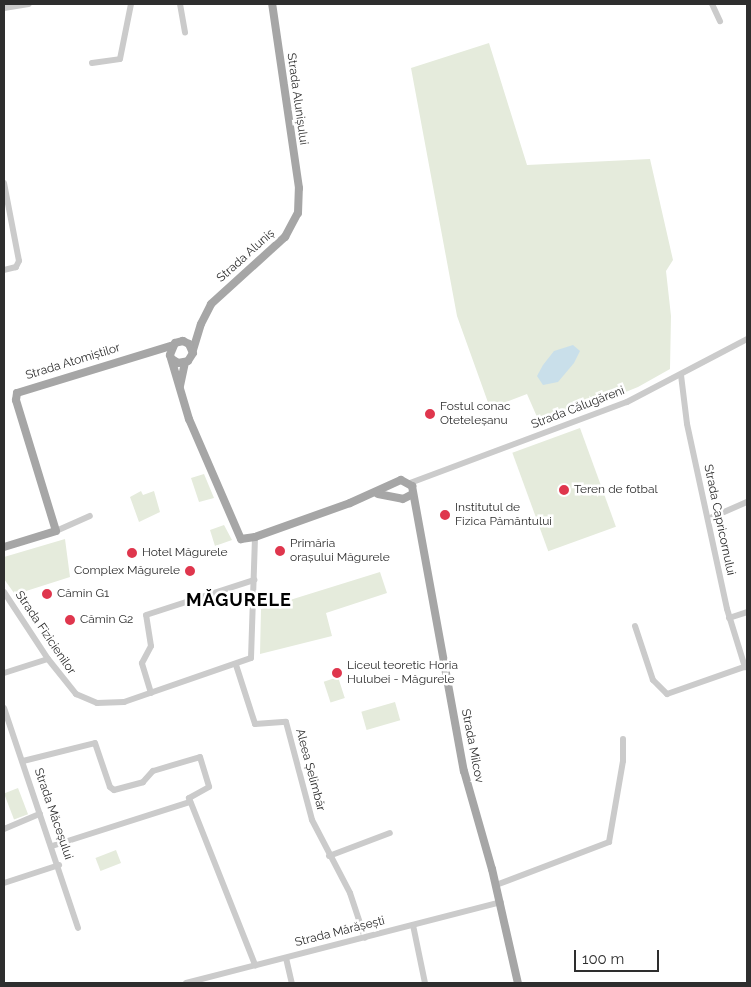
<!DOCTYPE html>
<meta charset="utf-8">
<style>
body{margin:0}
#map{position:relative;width:751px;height:987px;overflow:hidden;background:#fff;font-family:Raleway,sans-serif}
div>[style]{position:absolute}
.green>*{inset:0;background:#e5ebdc;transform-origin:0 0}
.water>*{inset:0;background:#c9dfea}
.minor>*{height:6px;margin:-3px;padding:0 3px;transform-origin:3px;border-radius:3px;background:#cbcbcb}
.major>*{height:8px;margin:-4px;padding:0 4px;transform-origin:4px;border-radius:4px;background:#a6a6a6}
.dots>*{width:14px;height:14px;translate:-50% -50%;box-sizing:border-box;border:2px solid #fff;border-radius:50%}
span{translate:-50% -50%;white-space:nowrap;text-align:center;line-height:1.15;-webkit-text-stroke:5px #fff;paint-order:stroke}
.street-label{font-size:12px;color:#2e2e2e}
.poi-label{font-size:12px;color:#2e2e2e}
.left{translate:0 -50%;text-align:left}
.right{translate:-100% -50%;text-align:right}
.district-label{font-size:18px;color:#000;font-weight:700;letter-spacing:1px}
.frame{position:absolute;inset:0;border:5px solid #2e2e2e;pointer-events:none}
.scale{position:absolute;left:574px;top:950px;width:85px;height:22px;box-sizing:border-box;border:2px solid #2e2e2e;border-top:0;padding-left:6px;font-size:15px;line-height:18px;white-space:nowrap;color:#2e2e2e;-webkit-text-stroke:4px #fff;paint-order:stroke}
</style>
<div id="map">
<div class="green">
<div style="clip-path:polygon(489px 43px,527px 165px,650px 159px,673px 260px,666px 271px,671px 316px,670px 369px,638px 387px,541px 426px,527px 394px,490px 408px,457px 316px,411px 68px)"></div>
<div style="left:580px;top:428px;width:105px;height:72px;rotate:70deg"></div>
<div style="clip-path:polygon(204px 474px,214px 498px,199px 502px,191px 478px)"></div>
<div style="clip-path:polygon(141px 491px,143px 495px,154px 491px,160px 512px,139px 522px,130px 497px)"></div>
<div style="clip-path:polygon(224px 525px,232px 540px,215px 546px,210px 530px)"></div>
<div style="clip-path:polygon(65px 539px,70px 577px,23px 592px,27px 606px,24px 607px,4px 579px,4px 557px)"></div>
<div style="clip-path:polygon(380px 572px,387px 593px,326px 613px,332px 636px,260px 654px,261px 609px)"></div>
<div style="left:338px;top:677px;width:22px;height:15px;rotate:72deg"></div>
<div style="left:395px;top:702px;width:19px;height:35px;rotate:74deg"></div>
<div style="left:18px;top:788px;width:28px;height:15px;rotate:69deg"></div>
<div style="left:116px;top:850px;width:14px;height:22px;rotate:69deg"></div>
</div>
<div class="water">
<div style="clip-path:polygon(573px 345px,580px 351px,574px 363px,558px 382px,543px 385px,537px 376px,543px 365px,554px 351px)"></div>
</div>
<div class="minor">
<div style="left:180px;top:4px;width:29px;rotate:80deg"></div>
<div style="left:712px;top:4px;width:19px;rotate:65deg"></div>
<div style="left:4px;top:8px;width:25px;rotate:-9deg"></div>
<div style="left:92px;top:63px;width:28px;rotate:-8deg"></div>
<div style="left:120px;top:59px;width:56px;rotate:-78.7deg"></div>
<div style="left:4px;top:183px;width:79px;rotate:79.1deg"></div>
<div style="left:19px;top:261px;width:7px;rotate:117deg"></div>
<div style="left:16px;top:267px;width:12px;rotate:166deg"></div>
<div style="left:681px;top:375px;width:49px;rotate:83deg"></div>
<div style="left:687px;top:424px;width:189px;rotate:77.8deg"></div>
<div style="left:727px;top:609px;width:61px;rotate:72.8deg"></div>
<div style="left:410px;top:483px;width:232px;rotate:-20.5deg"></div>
<div style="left:627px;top:402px;width:136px;rotate:-27.7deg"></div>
<div style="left:708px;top:519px;width:43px;rotate:-23.6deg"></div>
<div style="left:56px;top:531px;width:37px;rotate:-24deg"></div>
<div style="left:4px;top:592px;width:80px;rotate:56.7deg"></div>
<div style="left:48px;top:659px;width:45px;rotate:51.3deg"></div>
<div style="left:76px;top:694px;width:23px;rotate:23deg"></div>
<div style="left:97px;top:703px;width:27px;rotate:-2deg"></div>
<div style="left:124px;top:702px;width:134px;rotate:-19.1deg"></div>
<div style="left:251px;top:658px;width:121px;rotate:-88.1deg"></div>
<div style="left:729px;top:618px;width:19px;rotate:-18deg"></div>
<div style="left:635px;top:626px;width:57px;rotate:71.6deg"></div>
<div style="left:653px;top:680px;width:20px;rotate:45deg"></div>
<div style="left:667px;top:694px;width:85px;rotate:-19.3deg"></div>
<div style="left:236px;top:665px;width:62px;rotate:72.1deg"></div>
<div style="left:255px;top:724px;width:31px;rotate:-4deg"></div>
<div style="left:286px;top:722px;width:101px;rotate:75.1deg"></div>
<div style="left:312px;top:820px;width:82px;rotate:62.5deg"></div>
<div style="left:350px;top:893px;width:47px;rotate:71.6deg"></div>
<div style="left:4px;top:673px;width:46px;rotate:-17.7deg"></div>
<div style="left:151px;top:693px;width:31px;rotate:-107deg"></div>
<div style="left:142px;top:663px;width:19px;rotate:-62deg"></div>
<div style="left:151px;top:646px;width:31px;rotate:-99deg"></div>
<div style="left:146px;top:615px;width:114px;rotate:-18deg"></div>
<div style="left:4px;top:708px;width:232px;rotate:71.4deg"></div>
<div style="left:23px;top:761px;width:74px;rotate:-14deg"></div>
<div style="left:95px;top:743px;width:46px;rotate:71.2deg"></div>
<div style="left:110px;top:787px;width:5px;rotate:37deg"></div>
<div style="left:114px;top:790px;width:30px;rotate:-15deg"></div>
<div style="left:143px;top:782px;width:15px;rotate:-48deg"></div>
<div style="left:153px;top:771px;width:49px;rotate:-16.6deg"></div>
<div style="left:200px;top:757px;width:31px;rotate:73deg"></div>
<div style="left:209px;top:787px;width:23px;rotate:151deg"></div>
<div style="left:189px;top:798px;width:180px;rotate:68.4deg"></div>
<div style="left:4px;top:829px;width:39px;rotate:-23deg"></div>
<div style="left:52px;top:846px;width:145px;rotate:-17.7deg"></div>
<div style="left:329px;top:856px;width:65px;rotate:-20.7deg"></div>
<div style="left:4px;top:883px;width:58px;rotate:-18.1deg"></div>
<div style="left:496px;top:885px;width:121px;rotate:-20.8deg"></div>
<div style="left:609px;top:842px;width:82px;rotate:-80.2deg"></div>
<div style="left:623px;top:761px;width:22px;rotate:-90deg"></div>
<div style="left:413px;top:925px;width:59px;rotate:78.3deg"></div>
<div style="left:286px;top:958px;width:26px;rotate:77deg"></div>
<div style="left:186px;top:983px;width:325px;rotate:-14.4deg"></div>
</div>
<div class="major">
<div style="left:193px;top:350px;width:27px;rotate:-73deg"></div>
<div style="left:201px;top:324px;width:22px;rotate:-63deg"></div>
<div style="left:211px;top:304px;width:100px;rotate:-42.2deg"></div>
<div style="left:285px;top:237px;width:27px;rotate:-62deg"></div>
<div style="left:298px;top:213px;width:25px;rotate:-88deg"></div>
<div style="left:299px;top:188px;width:186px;rotate:-98.3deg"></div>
<div style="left:172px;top:359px;width:7px;rotate:34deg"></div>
<div style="left:178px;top:363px;width:10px;rotate:-11deg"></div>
<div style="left:188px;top:361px;width:9px;rotate:-58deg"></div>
<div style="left:193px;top:353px;width:10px;rotate:-114deg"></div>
<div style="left:189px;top:344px;width:7px;rotate:-153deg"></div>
<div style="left:183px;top:341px;width:8px;rotate:166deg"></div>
<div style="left:175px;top:343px;width:13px;rotate:113deg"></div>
<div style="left:170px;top:355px;width:67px;rotate:73.5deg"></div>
<div style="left:189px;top:419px;width:131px;rotate:66.6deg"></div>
<div style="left:241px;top:539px;width:14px;rotate:-8deg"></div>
<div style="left:255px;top:537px;width:101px;rotate:-19.7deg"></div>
<div style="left:350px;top:503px;width:56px;rotate:-24.3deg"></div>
<div style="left:401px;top:480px;width:13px;rotate:29deg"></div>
<div style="left:412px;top:486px;width:290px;rotate:79.7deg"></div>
<div style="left:464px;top:771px;width:102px;rotate:74.1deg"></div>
<div style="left:492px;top:869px;width:117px;rotate:77.2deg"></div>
<div style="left:180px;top:386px;width:24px;rotate:-78deg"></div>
<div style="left:378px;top:494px;width:25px;rotate:11deg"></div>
<div style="left:403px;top:499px;width:9px;rotate:-27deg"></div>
<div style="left:4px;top:547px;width:54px;rotate:-17.1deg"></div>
<div style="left:56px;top:531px;width:137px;rotate:-107deg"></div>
<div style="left:16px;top:400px;width:7px;rotate:-82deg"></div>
<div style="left:17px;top:393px;width:161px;rotate:-17deg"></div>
</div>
<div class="dots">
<div style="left:430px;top:414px;background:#df364d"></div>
<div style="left:564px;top:490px;background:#df364d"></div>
<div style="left:445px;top:515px;background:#df364d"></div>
<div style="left:280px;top:551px;background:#df364d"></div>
<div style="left:132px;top:553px;background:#df364d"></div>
<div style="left:190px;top:571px;background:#df364d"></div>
<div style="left:47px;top:594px;background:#df364d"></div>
<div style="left:70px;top:620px;background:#df364d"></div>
<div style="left:337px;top:673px;background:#df364d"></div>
</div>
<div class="street-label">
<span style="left:297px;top:99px;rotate:82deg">Strada Alunișului</span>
<span style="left:246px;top:256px;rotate:-42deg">Strada Aluniș</span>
<span style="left:73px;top:362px;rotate:-17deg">Strada Atomiștilor</span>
<span style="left:578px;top:408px;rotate:-21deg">Strada Călugăreni</span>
<span style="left:719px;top:520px;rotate:78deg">Strada Capricornului</span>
<span style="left:45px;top:633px;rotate:56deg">Strada Fizicienilor</span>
<span style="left:472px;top:746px;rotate:79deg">Strada Milcov</span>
<span style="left:310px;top:770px;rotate:75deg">Aleea Șelimbăr</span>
<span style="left:53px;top:814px;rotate:71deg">Strada Măceșului</span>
<span style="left:340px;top:932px;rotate:-14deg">Strada Mărășești</span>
</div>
<div class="poi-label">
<span class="left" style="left:440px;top:414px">Fostul conac<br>Oteteleșanu</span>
<span class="left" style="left:574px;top:490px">Teren de fotbal</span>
<span class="left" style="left:455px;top:515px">Institutul de<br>Fizica Pământului</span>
<span class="left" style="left:290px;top:551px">Primăria<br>orașului Măgurele</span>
<span class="left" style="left:142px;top:553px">Hotel Măgurele</span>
<span class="right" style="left:180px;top:571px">Complex Măgurele</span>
<span class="left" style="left:57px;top:594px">Cămin G1</span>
<span class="left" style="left:80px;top:620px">Cămin G2</span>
<span class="left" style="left:347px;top:673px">Liceul teoretic Horia<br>Hulubei - Măgurele</span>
</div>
<div class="district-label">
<span style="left:239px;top:600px">MĂGURELE</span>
</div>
<div class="frame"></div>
<div class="scale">100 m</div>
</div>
